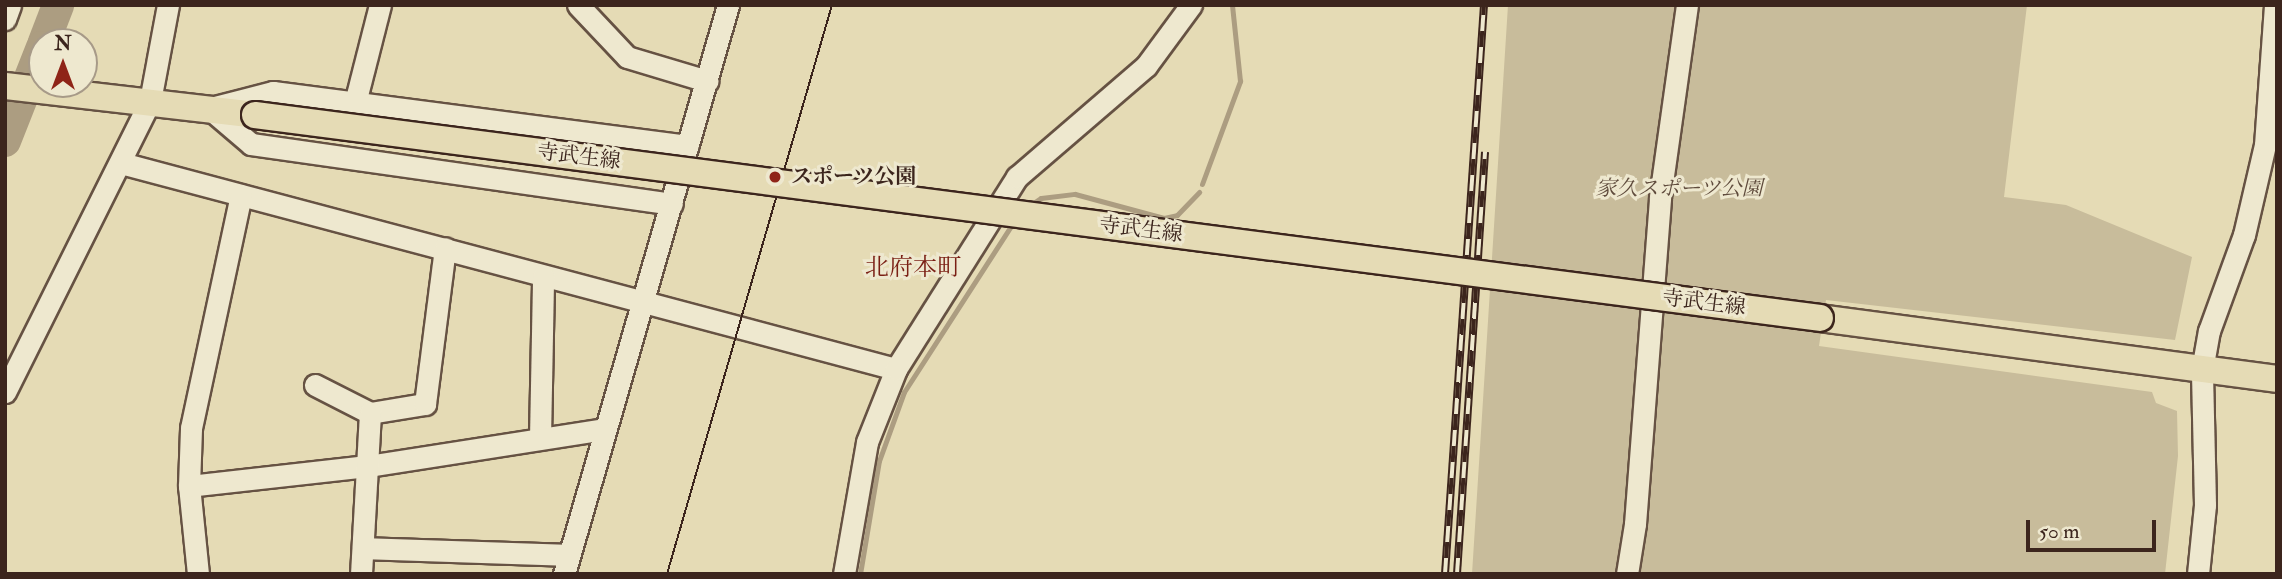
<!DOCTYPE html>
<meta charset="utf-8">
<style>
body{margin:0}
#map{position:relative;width:2282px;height:579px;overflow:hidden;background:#e5dbb5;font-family:"IM FELL Double Pica","Noto Serif JP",serif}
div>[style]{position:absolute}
.green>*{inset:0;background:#c8bc9b}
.stream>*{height:5px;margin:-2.5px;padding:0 2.5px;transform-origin:2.5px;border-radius:2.5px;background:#ac9d81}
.river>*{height:32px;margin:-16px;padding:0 16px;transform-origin:16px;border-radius:16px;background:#ac9d81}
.roads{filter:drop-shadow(2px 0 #665243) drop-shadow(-2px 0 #665243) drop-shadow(0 2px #665243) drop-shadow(0 -2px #665243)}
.minor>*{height:21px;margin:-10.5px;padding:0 10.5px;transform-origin:10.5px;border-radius:10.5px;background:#eee8cf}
.major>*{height:26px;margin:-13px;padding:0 13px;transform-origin:13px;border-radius:13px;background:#e5dbb5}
.tram>*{height:2px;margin:-1px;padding:0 1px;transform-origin:1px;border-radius:1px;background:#3c251d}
.rail>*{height:8px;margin-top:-4px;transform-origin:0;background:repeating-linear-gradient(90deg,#eee8cf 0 16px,#3c251d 0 32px);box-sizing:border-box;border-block:2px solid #3c251d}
.bridges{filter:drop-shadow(2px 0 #3c251d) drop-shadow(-2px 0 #3c251d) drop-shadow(0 2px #3c251d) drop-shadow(0 -2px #3c251d)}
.major-bridge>*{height:26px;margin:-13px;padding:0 13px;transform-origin:13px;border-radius:13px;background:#e5dbb5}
.dots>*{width:19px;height:19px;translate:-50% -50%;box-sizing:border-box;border:4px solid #eee8cf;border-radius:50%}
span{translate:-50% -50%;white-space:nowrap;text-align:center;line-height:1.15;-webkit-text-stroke:6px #eee8cf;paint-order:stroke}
.street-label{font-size:21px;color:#3c251d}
.poi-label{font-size:21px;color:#3c251d;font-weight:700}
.left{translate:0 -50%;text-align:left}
.park-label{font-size:21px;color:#5f4b3c;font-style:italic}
.quarter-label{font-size:24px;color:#7a1f14}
.frame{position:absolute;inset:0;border:7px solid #3c251d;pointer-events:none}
.north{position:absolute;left:28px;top:28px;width:70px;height:70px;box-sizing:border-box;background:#eee8cf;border:2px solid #a79a88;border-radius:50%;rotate:0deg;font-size:19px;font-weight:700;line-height:28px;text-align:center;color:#3c251d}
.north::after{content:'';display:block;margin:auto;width:24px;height:32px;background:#8f2418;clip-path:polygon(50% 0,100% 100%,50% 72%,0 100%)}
.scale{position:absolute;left:2026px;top:520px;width:130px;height:32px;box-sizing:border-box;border:4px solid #3c251d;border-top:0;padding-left:9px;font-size:21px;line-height:24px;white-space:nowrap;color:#3c251d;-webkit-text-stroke:5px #eee8cf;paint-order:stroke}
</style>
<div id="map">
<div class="green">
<div style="clip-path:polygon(1508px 5px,2027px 5px,2004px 197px,2066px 205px,2192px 257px,2175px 340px,1826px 300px,1819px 346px,2152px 392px,2156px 403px,2177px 411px,2178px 456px,2165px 574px,1472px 574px)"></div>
</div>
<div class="stream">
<div style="left:1202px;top:184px;width:110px;rotate:-69.7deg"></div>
<div style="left:1240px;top:81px;width:76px;rotate:-96deg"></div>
<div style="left:1029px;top:206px;width:14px;rotate:-34deg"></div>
<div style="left:1041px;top:198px;width:34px;rotate:-7deg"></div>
<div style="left:1075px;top:194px;width:92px;rotate:15.1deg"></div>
<div style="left:1164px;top:218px;width:13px;rotate:-13deg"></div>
<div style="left:1177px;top:215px;width:32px;rotate:-46deg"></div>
<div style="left:860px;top:574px;width:115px;rotate:-80.5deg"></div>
<div style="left:879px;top:461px;width:73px;rotate:-70.1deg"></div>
<div style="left:904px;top:392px;width:205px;rotate:-57.2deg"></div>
</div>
<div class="river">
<div style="left:44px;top:42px;width:40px;rotate:-69deg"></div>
<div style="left:5px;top:141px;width:101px;rotate:-68.5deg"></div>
</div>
<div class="roads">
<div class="minor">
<div style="left:578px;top:5px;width:71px;rotate:46.7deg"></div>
<div style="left:627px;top:57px;width:84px;rotate:16.7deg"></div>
<div style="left:5px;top:19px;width:15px;rotate:-70deg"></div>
<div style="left:355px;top:103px;width:101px;rotate:-75.7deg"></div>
<div style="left:215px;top:107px;width:60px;rotate:-14.5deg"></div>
<div style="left:273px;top:92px;width:418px;rotate:7.4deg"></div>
<div style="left:210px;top:109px;width:54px;rotate:40.5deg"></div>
<div style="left:251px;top:144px;width:425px;rotate:8.1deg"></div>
<div style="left:121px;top:163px;width:802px;rotate:14.89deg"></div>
<div style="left:315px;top:385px;width:62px;rotate:27deg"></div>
<div style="left:370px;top:413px;width:56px;rotate:-9.3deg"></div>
<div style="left:425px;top:404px;width:157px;rotate:-82.7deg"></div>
<div style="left:5px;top:392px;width:325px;rotate:-63.5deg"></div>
<div style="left:150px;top:101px;width:98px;rotate:-79.4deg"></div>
<div style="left:540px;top:438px;width:162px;rotate:-88.9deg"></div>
<div style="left:189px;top:486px;width:180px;rotate:-6.4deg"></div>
<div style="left:368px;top:466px;width:238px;rotate:-8.9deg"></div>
<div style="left:363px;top:548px;width:206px;rotate:1.9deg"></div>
<div style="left:198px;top:574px;width:88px;rotate:-95.8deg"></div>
<div style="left:189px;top:486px;width:58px;rotate:-88deg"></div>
<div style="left:191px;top:428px;width:238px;rotate:-77.9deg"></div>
<div style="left:361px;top:574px;width:161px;rotate:-86.8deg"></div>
<div style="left:564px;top:574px;width:592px;rotate:-73.92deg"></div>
<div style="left:844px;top:574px;width:134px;rotate:-80.1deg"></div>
<div style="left:867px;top:442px;width:79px;rotate:-68.3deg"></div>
<div style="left:896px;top:369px;width:227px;rotate:-57.8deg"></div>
<div style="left:1017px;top:177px;width:170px;rotate:-40.7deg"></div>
<div style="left:1146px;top:66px;width:76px;rotate:-53.6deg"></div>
<div style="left:1627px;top:574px;width:51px;rotate:-80.9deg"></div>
<div style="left:1635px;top:524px;width:328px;rotate:-85.6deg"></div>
<div style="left:1660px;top:197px;width:194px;rotate:-82deg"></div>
<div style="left:2198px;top:574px;width:69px;rotate:-84.2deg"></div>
<div style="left:2205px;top:505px;width:135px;rotate:-91.3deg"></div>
<div style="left:2202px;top:370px;width:40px;rotate:-80deg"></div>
<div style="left:2209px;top:331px;width:102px;rotate:-70deg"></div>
<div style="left:2244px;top:235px;width:92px;rotate:-76.9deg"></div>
<div style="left:2265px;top:145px;width:140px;rotate:-85.9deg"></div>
</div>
<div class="major">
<div style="left:5px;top:86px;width:252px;rotate:6.6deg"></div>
<div style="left:1820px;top:318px;width:461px;rotate:7.6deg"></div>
</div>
</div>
<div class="tram">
<div style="left:667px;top:574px;width:592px;rotate:-73.83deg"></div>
</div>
<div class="rail">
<div style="left:1445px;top:574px;width:570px;rotate:-86.08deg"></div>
<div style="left:1457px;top:574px;width:423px;rotate:-86.2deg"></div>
</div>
<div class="bridges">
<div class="major-bridge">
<div style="left:255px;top:115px;width:1578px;rotate:7.39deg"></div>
</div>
</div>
<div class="dots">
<div style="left:775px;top:177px;background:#8f2418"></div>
</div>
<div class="street-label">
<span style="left:579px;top:157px;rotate:7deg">寺武生線</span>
<span style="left:1141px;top:230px;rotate:7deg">寺武生線</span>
<span style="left:1704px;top:303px;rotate:7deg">寺武生線</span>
</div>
<div class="poi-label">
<span class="left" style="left:791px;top:177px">スポーツ公園</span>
</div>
<div class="park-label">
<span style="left:1679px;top:189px">家久スポーツ公園</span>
</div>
<div class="quarter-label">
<span style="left:913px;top:268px">北府本町</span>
</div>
<div class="frame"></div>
<div class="north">N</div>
<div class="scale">50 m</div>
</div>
